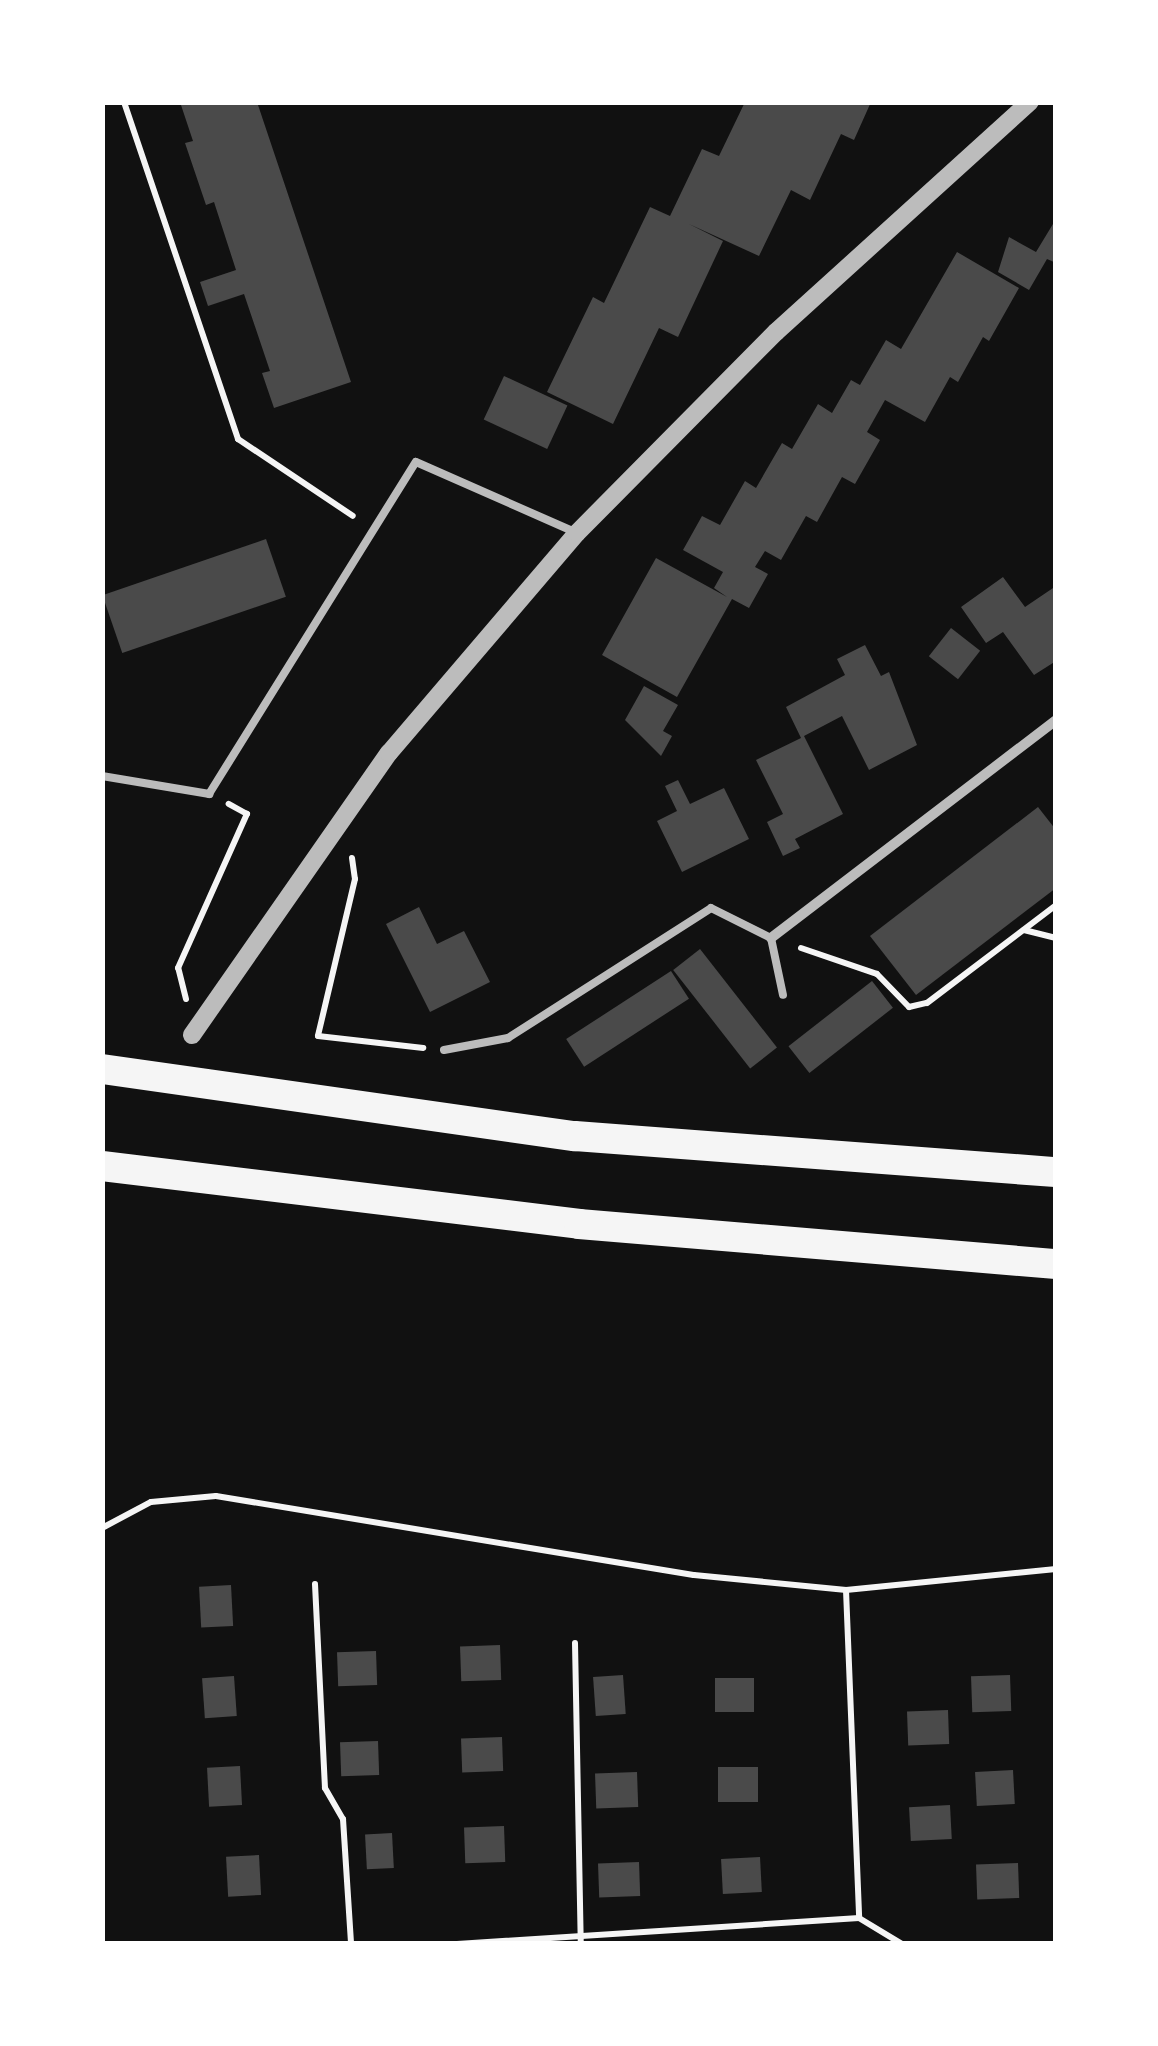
<!DOCTYPE html>
<style>
body{margin:0}
#map{position:relative;width:1158px;height:2046px;overflow:hidden;background:#111;font-family:"Public Sans",sans-serif}
div>[style]{position:absolute}
.building>*{inset:0;background:#4a4a4a;transform-origin:0 0}
.path>*{height:6px;margin:-3px;padding:0 3px;transform-origin:3px;border-radius:3px;background:#f5f5f5}
.service>*{height:8px;margin:-4px;padding:0 4px;transform-origin:4px;border-radius:4px;background:#bcbcbc}
.minor>*{height:10px;margin:-5px;padding:0 5px;transform-origin:5px;border-radius:5px;background:#bcbcbc}
.tertiary>*{height:18px;margin:-9px;padding:0 9px;transform-origin:9px;border-radius:9px;background:#bcbcbc}
.motorway>*{height:30px;margin:-15px;padding:0 15px;transform-origin:15px;border-radius:15px;background:#f5f5f5}
span{translate:-50% -50%;white-space:nowrap;text-align:center;line-height:1.15;-webkit-text-stroke:10px #fff;paint-order:stroke}
.frame{position:absolute;inset:0;border:105px solid #fff;pointer-events:none}
</style>
<div id="map">
<div class="building">
<div style="clip-path:polygon(180px 102px,257px 102px,351px 382px,274px 408px,262px 373px,270px 371px,244px 294px,208px 306px,200px 282px,236px 270px,214px 202px,206px 205px,185px 143px,193px 141px)"></div>
<div style="clip-path:polygon(745px 102px,871px 102px,854px 140px,841px 134px,810px 200px,791px 190px,759px 256px,689px 224px,723px 241px,678px 337px,659px 328px,613px 424px,547px 392px,593px 297px,604px 303px,650px 207px,670px 216px,702px 149px,719px 156px)"></div>
<div style="clip-path:polygon(1056px 219px,1056px 263px,1047px 259px,1029px 290px,998px 272px,1009px 237px,1036px 252px)"></div>
<div style="clip-path:polygon(957px 252px,1019px 288px,989px 341px,983px 337px,958px 382px,950px 377px,925px 422px,885px 400px,867px 432px,880px 440px,855px 484px,842px 477px,817px 522px,806px 516px,781px 560px,765px 551px,755px 567px,768px 574px,749px 608px,732px 599px,677px 697px,602px 655px,656px 558px,727px 597px,714px 588px,723px 572px,683px 550px,702px 516px,720px 525px,745px 481px,756px 488px,782px 443px,792px 449px,818px 404px,832px 413px,851px 380px,860px 385px,886px 340px,901px 349px)"></div>
<div style="left:504px;top:376px;width:70px;height:48px;rotate:25deg"></div>
<div style="left:266px;top:539px;width:61px;height:173px;rotate:71deg"></div>
<div style="clip-path:polygon(1003px 577px,1025px 607px,1056px 586px,1056px 661px,1034px 675px,1003px 632px,986px 643px,961px 607px)"></div>
<div style="left:951px;top:628px;width:37px;height:36px;rotate:38deg"></div>
<div style="clip-path:polygon(865px 645px,881px 676px,889px 672px,917px 745px,869px 770px,842px 716px,804px 736px,843px 814px,795px 839px,800px 848px,783px 856px,767px 822px,783px 814px,756px 760px,801px 738px,786px 707px,845px 675px,837px 659px)"></div>
<div style="clip-path:polygon(644px 686px,678px 705px,663px 731px,672px 736px,661px 756px,625px 720px)"></div>
<div style="clip-path:polygon(678px 780px,690px 804px,724px 788px,749px 839px,682px 872px,657px 821px,677px 811px,665px 786px)"></div>
<div style="clip-path:polygon(1038px 807px,1056px 830px,1056px 888px,916px 995px,870px 936px)"></div>
<div style="clip-path:polygon(419px 907px,437px 944px,464px 931px,490px 982px,430px 1012px,386px 924px)"></div>
<div style="left:700px;top:949px;width:125px;height:34px;rotate:52deg"></div>
<div style="left:671px;top:971px;width:33px;height:125px;rotate:57deg"></div>
<div style="left:872px;top:981px;width:34px;height:106px;rotate:52deg"></div>
<div style="left:231px;top:1585px;width:41px;height:32px;rotate:87deg"></div>
<div style="left:500px;top:1645px;width:35px;height:40px;rotate:88deg"></div>
<div style="left:376px;top:1651px;width:34px;height:39px;rotate:88deg"></div>
<div style="left:623px;top:1675px;width:39px;height:30px;rotate:86deg"></div>
<div style="left:1010px;top:1675px;width:36px;height:39px;rotate:88deg"></div>
<div style="left:234px;top:1676px;width:40px;height:32px;rotate:86deg"></div>
<div style="left:715px;top:1678px;width:39px;height:34px"></div>
<div style="left:948px;top:1710px;width:34px;height:41px;rotate:88deg"></div>
<div style="left:502px;top:1737px;width:34px;height:41px;rotate:88deg"></div>
<div style="left:378px;top:1741px;width:34px;height:38px;rotate:88deg"></div>
<div style="left:240px;top:1766px;width:39px;height:33px;rotate:87deg"></div>
<div style="left:718px;top:1767px;width:40px;height:35px"></div>
<div style="left:1013px;top:1770px;width:34px;height:38px;rotate:87deg"></div>
<div style="left:637px;top:1772px;width:35px;height:42px;rotate:88deg"></div>
<div style="left:950px;top:1805px;width:34px;height:41px;rotate:87deg"></div>
<div style="left:504px;top:1826px;width:36px;height:40px;rotate:88deg"></div>
<div style="left:392px;top:1833px;width:35px;height:27px;rotate:87deg"></div>
<div style="left:259px;top:1855px;width:40px;height:33px;rotate:87deg"></div>
<div style="left:760px;top:1857px;width:35px;height:39px;rotate:87deg"></div>
<div style="left:639px;top:1862px;width:34px;height:41px;rotate:88deg"></div>
<div style="left:1018px;top:1863px;width:35px;height:42px;rotate:88deg"></div>
</div>
<div class="path">
<div style="left:124px;top:102px;width:356px;rotate:71.3deg"></div>
<div style="left:238px;top:439px;width:138px;rotate:33.8deg"></div>
<div style="left:352px;top:858px;width:21px;rotate:82deg"></div>
<div style="left:355px;top:879px;width:161px;rotate:103.3deg"></div>
<div style="left:318px;top:1036px;width:106px;rotate:6.5deg"></div>
<div style="left:1024px;top:930px;width:33px;rotate:14deg"></div>
<div style="left:801px;top:948px;width:80px;rotate:18.9deg"></div>
<div style="left:877px;top:974px;width:46px;rotate:45.9deg"></div>
<div style="left:909px;top:1007px;width:18px;rotate:-13deg"></div>
<div style="left:927px;top:1003px;width:162px;rotate:-37.2deg"></div>
<div style="left:186px;top:999px;width:32px;rotate:-104deg"></div>
<div style="left:178px;top:968px;width:169px;rotate:-65.9deg"></div>
<div style="left:247px;top:814px;width:21px;rotate:-151deg"></div>
<div style="left:102px;top:1528px;width:55px;rotate:-28deg"></div>
<div style="left:151px;top:1502px;width:65px;rotate:-5.3deg"></div>
<div style="left:216px;top:1496px;width:484px;rotate:9.4deg"></div>
<div style="left:694px;top:1575px;width:153px;rotate:5.6deg"></div>
<div style="left:846px;top:1590px;width:211px;rotate:-5.7deg"></div>
<div style="left:315px;top:1584px;width:204px;rotate:87.2deg"></div>
<div style="left:325px;top:1788px;width:36px;rotate:60deg"></div>
<div style="left:343px;top:1819px;width:125px;rotate:86.3deg"></div>
<div style="left:846px;top:1590px;width:328px;rotate:87.7deg"></div>
<div style="left:575px;top:1643px;width:301px;rotate:88.9deg"></div>
<div style="left:457px;top:1944px;width:403px;rotate:-3.7deg"></div>
<div style="left:859px;top:1918px;width:50px;rotate:31.2deg"></div>
</div>
<div class="service">
<div style="left:102px;top:776px;width:109px;rotate:9.5deg"></div>
<div style="left:209px;top:794px;width:391px;rotate:-58.1deg"></div>
<div style="left:416px;top:462px;width:176px;rotate:23.8deg"></div>
<div style="left:444px;top:1050px;width:65px;rotate:-10.6deg"></div>
<div style="left:508px;top:1038px;width:241px;rotate:-32.6deg"></div>
<div style="left:711px;top:908px;width:67px;rotate:26.6deg"></div>
<div style="left:771px;top:938px;width:58px;rotate:78.1deg"></div>
</div>
<div class="minor">
<div style="left:771px;top:938px;width:359px;rotate:-37.4deg"></div>
</div>
<div class="tertiary">
<div style="left:192px;top:1035px;width:344px;rotate:-55.1deg"></div>
<div style="left:389px;top:753px;width:289px;rotate:-49.5deg"></div>
<div style="left:577px;top:533px;width:283px;rotate:-45.3deg"></div>
<div style="left:776px;top:332px;width:343px;rotate:-42.2deg"></div>
</div>
<div class="motorway">
<div style="left:102px;top:1069px;width:478px;rotate:8.1deg"></div>
<div style="left:575px;top:1136px;width:482px;rotate:4.3deg"></div>
<div style="left:102px;top:1166px;width:481px;rotate:6.9deg"></div>
<div style="left:579px;top:1224px;width:479px;rotate:4.8deg"></div>
</div>
<div class="frame"></div>
</div>
